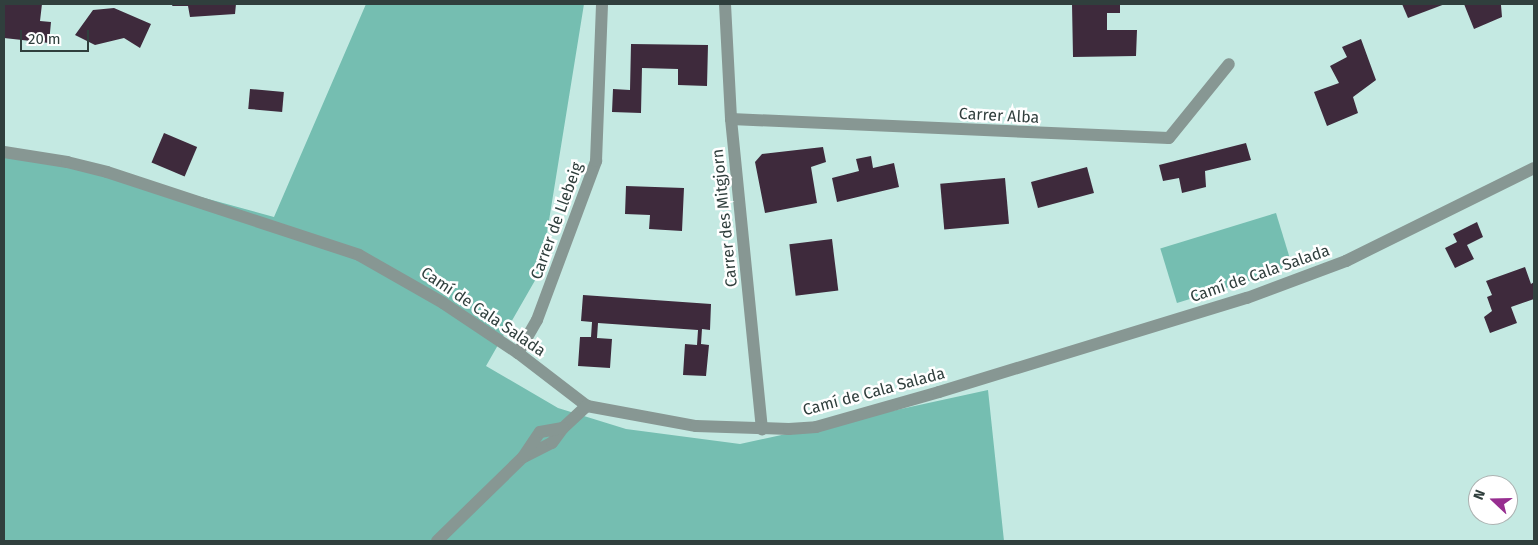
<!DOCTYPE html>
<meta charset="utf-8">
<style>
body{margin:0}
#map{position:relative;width:1538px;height:545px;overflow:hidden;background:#c4e9e2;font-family:"Fira Sans",sans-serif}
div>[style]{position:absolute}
.green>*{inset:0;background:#75beb1;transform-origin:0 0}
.building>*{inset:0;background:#3e2a3c;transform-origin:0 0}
.minor>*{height:12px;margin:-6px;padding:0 6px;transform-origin:6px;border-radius:6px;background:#879793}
span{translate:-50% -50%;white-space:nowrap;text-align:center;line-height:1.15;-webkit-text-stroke:5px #fff;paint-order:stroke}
.street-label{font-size:16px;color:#303f3d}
.frame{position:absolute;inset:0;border:5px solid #303f3d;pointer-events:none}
.north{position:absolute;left:1468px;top:475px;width:50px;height:50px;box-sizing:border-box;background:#fff;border:1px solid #acb2b1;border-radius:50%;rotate:291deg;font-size:14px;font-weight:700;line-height:20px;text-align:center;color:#303f3d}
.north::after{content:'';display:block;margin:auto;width:18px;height:22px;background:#972e90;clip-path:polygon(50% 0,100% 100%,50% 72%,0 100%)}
.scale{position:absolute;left:20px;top:30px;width:69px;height:22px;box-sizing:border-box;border:2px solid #303f3d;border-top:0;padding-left:6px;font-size:15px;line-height:18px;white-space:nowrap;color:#303f3d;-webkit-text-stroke:4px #fff;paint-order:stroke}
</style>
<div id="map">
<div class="green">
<div style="clip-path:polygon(366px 4px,584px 4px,541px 270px,486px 366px,558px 408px,626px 429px,740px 444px,988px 390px,1004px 541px,4px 541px,4px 154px,91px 167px,274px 217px)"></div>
<div style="left:1276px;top:213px;width:57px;height:121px;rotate:73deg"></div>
</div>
<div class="building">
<div style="clip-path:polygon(4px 4px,42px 4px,40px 21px,51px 22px,49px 43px,4px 38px)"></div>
<div style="clip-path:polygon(173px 4px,236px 4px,235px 14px,190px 17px,188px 6px,172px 6px)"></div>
<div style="clip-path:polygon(1072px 4px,1120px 4px,1120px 13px,1107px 13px,1107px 30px,1137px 30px,1136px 56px,1073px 57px)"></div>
<div style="clip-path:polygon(1402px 4px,1445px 4px,1408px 18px)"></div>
<div style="clip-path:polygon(1464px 4px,1514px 4px,1501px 5px,1502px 17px,1474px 29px)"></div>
<div style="clip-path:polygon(114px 8px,151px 24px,140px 48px,124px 38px,95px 45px,75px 35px,93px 10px)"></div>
<div style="clip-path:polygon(1361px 39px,1376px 80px,1353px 97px,1358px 113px,1327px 126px,1314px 92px,1339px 83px,1330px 66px,1347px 57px,1342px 47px)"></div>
<div style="clip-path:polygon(631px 44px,708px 45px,707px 86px,678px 85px,678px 69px,642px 68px,641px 113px,612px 112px,613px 89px,630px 90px)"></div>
<div style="left:250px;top:89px;width:34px;height:20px;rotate:5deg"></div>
<div style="left:164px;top:133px;width:36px;height:32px;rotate:23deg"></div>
<div style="clip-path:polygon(1246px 143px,1251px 160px,1205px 171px,1206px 187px,1182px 193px,1179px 178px,1163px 181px,1159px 165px)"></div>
<div style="clip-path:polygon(823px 147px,826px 162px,811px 167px,817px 203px,765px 213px,755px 162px,762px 154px)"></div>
<div style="clip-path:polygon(871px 156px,873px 168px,894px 163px,899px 187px,837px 202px,832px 178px,859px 171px,856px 159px)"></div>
<div style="left:1087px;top:167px;width:27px;height:58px;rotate:75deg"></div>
<div style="left:1005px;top:178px;width:46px;height:65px;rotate:85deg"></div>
<div style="clip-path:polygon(626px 186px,684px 188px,682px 231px,649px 229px,650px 215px,625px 214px)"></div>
<div style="clip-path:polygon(1477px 222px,1483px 237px,1467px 245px,1474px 259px,1455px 268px,1445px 248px,1457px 242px,1453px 234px)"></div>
<div style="left:832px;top:239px;width:52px;height:43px;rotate:83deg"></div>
<div style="clip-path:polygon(1525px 267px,1531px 284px,1534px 282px,1534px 299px,1511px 307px,1517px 323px,1490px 333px,1484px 317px,1492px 311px,1487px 297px,1492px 295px,1486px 281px)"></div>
<div style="clip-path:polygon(583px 295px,711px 304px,710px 330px,702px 329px,701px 344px,709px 345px,706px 376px,683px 375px,685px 344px,697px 345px,698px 330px,598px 323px,597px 338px,612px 339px,610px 368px,578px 366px,580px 337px,591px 337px,592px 322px,581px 321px)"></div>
</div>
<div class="minor">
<div style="left:725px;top:4px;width:115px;rotate:87deg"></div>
<div style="left:731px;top:119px;width:312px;rotate:84.3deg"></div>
<div style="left:731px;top:119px;width:438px;rotate:2.5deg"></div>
<div style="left:1169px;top:138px;width:95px;rotate:-51deg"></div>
<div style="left:4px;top:152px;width:64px;rotate:9deg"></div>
<div style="left:67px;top:162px;width:41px;rotate:14deg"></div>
<div style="left:107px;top:172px;width:265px;rotate:18.2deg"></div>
<div style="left:359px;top:255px;width:97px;rotate:29.7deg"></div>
<div style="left:443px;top:303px;width:90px;rotate:33.7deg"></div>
<div style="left:518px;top:353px;width:87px;rotate:37.5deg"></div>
<div style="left:587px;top:406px;width:111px;rotate:10.4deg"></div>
<div style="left:696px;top:426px;width:93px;rotate:1.8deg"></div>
<div style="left:789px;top:429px;width:27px;rotate:-4deg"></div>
<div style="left:816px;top:427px;width:128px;rotate:-15.9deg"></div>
<div style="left:939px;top:392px;width:322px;rotate:-17deg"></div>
<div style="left:1247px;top:298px;width:106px;rotate:-20.5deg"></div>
<div style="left:1346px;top:261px;width:210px;rotate:-26.3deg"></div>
<div style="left:518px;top:353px;width:38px;rotate:-60deg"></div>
<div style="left:537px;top:320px;width:170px;rotate:-69.6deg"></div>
<div style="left:596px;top:161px;width:157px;rotate:-87.8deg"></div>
<div style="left:524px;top:457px;width:31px;rotate:-27deg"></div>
<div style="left:552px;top:443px;width:19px;rotate:-54deg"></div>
<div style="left:563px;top:428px;width:33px;rotate:-43deg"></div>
<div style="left:437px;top:541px;width:120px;rotate:-44.3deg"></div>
<div style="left:523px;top:457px;width:30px;rotate:-56deg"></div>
<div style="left:540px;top:432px;width:23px;rotate:-10deg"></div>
</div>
<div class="street-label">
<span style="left:999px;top:116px;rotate:3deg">Carrer Alba</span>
<span style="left:725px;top:218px;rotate:-96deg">Carrer des Mitgjorn</span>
<span style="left:557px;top:221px;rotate:-70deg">Carrer de Llebeig</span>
<span style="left:1260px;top:274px;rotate:-19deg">Camí de Cala Salada</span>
<span style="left:483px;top:312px;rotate:34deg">Camí de Cala Salada</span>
<span style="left:874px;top:392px;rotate:-15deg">Camí de Cala Salada</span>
</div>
<div class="frame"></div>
<div class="north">N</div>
<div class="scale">20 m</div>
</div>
